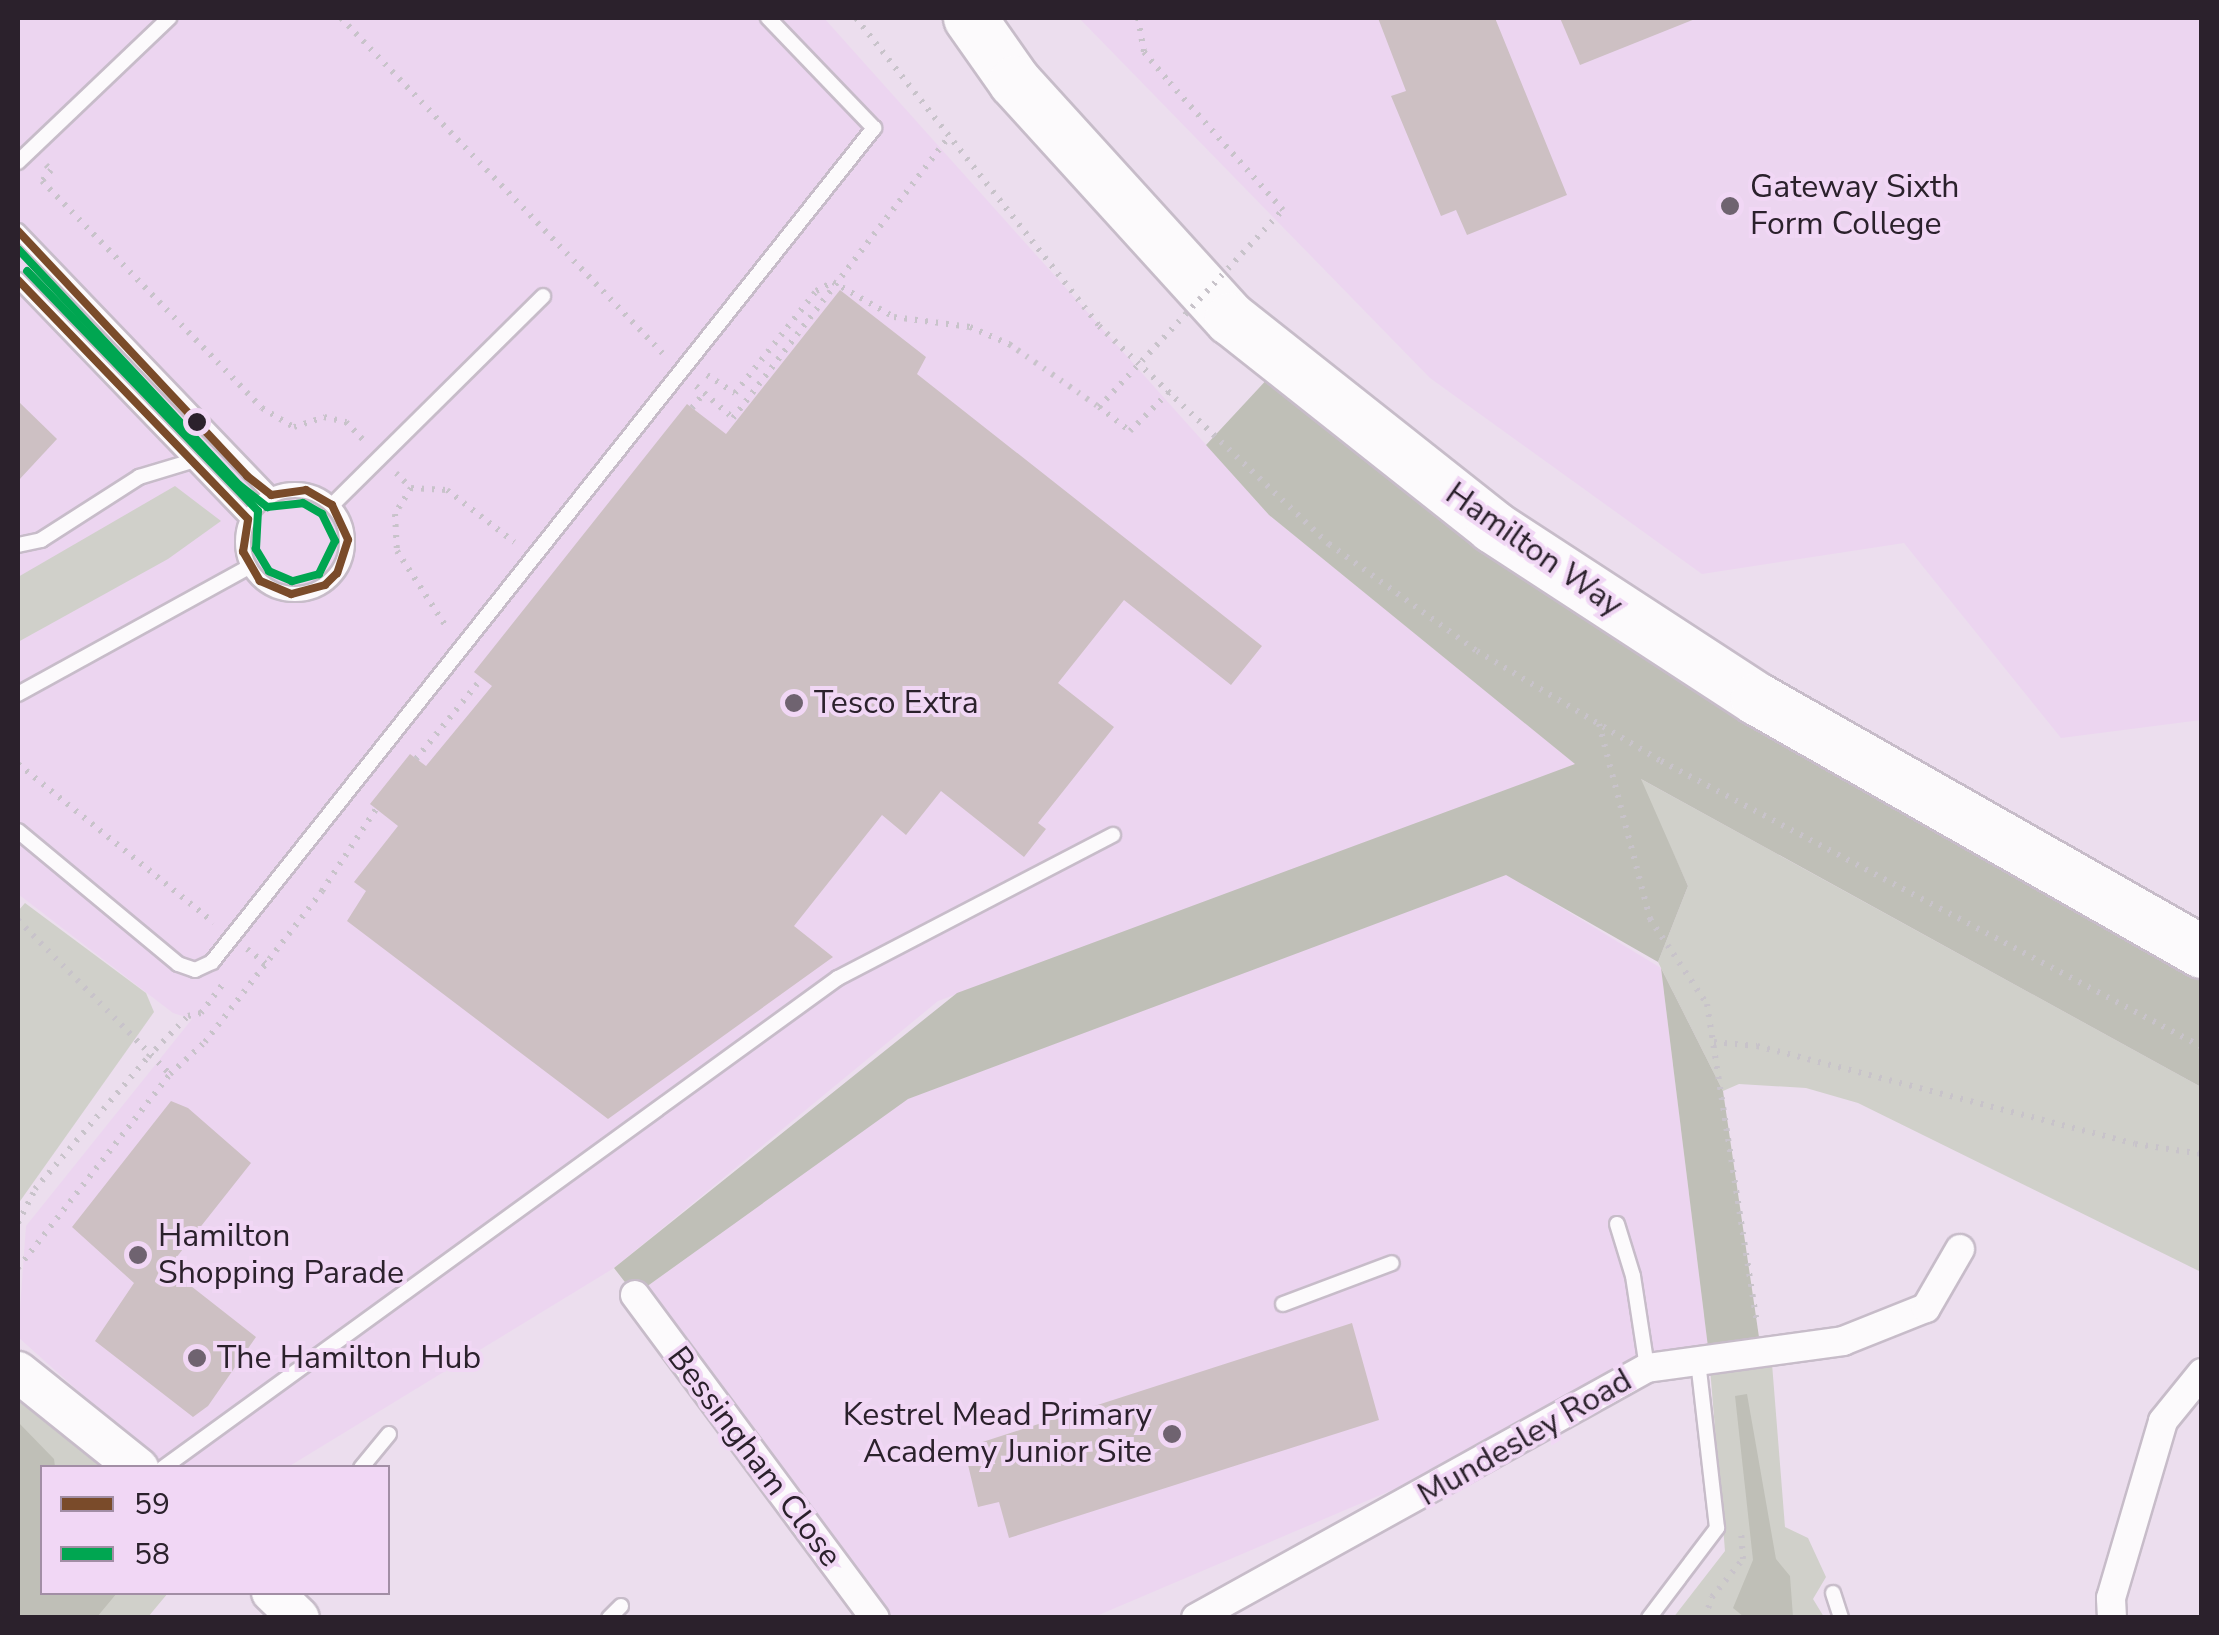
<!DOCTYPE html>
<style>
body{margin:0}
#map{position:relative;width:2219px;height:1635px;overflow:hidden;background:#ecdeee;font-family:"Nunito Sans",sans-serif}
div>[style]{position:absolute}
.built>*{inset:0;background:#ecd5f0}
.green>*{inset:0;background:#d0d0ca}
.forest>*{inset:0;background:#bfbfb7}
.building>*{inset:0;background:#cdc0c3}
.path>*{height:6px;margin-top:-3px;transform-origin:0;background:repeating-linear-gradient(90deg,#c8c3ca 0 2.5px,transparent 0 10.5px)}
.roads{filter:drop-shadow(2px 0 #c7bcc9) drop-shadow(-2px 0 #c7bcc9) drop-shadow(0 2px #c7bcc9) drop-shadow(0 -2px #c7bcc9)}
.lane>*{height:14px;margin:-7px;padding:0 7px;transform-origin:7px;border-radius:7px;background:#fcfafc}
.lane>.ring{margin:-7px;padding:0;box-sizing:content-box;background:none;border:14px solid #fcfafc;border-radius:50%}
.street>*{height:28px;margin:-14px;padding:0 14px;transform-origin:14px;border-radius:14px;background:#fcfafc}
.secondary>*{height:40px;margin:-20px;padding:0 20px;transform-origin:20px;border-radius:20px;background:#fcfafc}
.highway>*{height:52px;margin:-26px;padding:0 26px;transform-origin:26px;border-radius:26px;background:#fcfafc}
.path-bridge>*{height:6px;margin-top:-3px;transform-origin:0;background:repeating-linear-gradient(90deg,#c8c3ca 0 2.5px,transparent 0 10.5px)}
.bus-1>*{height:8px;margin:-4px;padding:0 4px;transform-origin:4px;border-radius:4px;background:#7a4b2a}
.bus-2>*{height:8px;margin:-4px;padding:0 4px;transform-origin:4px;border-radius:4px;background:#00a651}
.dots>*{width:28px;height:28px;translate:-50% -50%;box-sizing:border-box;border:5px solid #f1d7f5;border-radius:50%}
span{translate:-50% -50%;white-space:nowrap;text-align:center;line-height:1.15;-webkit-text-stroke:8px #f1d7f5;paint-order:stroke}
.poi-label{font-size:32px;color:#2b212c}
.left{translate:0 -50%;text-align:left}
.right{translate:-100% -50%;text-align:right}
.street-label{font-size:32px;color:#2b212c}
.frame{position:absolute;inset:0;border:20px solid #2b212c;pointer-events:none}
.legend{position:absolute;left:40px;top:1465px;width:350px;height:130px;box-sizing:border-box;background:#f1d7f5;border:2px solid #a28ea5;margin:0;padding:12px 18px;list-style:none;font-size:30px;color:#2b212c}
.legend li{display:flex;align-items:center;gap:20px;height:50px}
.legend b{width:50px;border:2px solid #a28ea5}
</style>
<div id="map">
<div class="built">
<div style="clip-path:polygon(18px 18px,824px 18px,1269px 515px,1576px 764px,938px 1001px,614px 1268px,288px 1467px,163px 1467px,18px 1337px,26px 1226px,192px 1019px,173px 1013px,18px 894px)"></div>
<div style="clip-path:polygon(1079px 18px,2201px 18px,2201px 720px,2061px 738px,1904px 543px,1702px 574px,1430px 378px)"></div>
<div style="clip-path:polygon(1506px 874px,1661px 968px,1709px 1355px,1094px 1617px,873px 1617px,635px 1295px,907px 1099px)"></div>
</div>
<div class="green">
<div style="clip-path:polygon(175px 486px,221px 521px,168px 559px,18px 642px,18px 577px)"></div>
<div style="clip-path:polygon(1639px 778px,2201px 1087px,2201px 1272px,1858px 1103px,1806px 1088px,1739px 1084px,1723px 1091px,1658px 962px,1688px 886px)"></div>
<div style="clip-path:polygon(25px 903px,146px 993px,154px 1012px,18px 1204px,18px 911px)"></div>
<div style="clip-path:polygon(1771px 1351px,1785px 1527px,1808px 1538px,1826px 1577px,1813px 1599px,1824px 1617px,1673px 1618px,1725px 1551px,1710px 1368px)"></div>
<div style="clip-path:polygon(18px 1374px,138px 1467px,42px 1468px,42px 1592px,168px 1593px,148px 1617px,18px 1617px)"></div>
</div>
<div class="forest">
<div style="clip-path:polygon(1271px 375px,2201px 951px,2201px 1087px,1641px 779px,1688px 886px,1658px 962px,1506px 875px,908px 1099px,635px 1295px,614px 1268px,957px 993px,1575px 764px,1269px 515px,1206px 445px)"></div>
<div style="clip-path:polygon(1661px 968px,1723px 1091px,1760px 1344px,1709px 1355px)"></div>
<div style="clip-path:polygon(1747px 1394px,1776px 1559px,1790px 1576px,1793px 1617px,1744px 1617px,1733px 1608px,1753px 1560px,1735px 1396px)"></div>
<div style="clip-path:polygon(18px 1422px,54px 1459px,55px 1467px,42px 1468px,42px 1592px,117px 1593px,97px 1617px,18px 1617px)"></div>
</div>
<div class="building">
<div style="clip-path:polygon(1378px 18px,1495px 18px,1567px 195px,1467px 235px,1456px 210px,1441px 216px,1391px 96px,1406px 91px)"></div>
<div style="clip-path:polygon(1560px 18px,1695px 18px,1695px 19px,1580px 65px)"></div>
<div style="clip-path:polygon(840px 290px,926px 357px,917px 374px,1262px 646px,1231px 685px,1124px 600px,1058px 683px,1114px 727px,1038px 823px,1046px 829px,1024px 857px,941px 791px,906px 835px,882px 815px,794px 926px,833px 957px,608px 1119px,347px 921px,366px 891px,354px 882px,398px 826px,370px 804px,410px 754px,426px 766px,492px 686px,474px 672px,687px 404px,726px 434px)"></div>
<div style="clip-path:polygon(18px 401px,57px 439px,18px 481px)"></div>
<div style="clip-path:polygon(171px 1101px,188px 1108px,251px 1163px,168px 1268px,256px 1337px,208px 1406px,193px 1417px,95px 1341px,134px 1283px,72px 1227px)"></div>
<div style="clip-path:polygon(1352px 1323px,1379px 1420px,1009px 1538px,999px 1502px,978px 1507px,964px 1448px)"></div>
</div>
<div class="path">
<div style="left:341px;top:18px;width:468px;rotate:46.2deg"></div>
<div style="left:856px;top:18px;width:392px;rotate:51.7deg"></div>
<div style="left:1099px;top:326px;width:317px;rotate:43.5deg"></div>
<div style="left:1329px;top:544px;width:183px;rotate:35.9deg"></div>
<div style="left:1477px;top:651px;width:214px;rotate:30.9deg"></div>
<div style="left:1661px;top:761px;width:612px;rotate:27.86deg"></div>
<div style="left:1138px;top:18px;width:35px;rotate:80deg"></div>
<div style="left:1144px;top:52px;width:39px;rotate:50deg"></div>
<div style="left:46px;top:165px;width:7px;rotate:45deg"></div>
<div style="left:51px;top:170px;width:14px;rotate:129deg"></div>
<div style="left:42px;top:181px;width:316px;rotate:45.9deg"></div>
<div style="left:262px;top:408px;width:37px;rotate:31deg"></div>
<div style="left:294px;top:427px;width:32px;rotate:-18deg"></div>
<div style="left:324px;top:417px;width:23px;rotate:13deg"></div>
<div style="left:346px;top:422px;width:29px;rotate:46deg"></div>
<div style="left:833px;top:282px;width:70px;rotate:29.8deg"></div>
<div style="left:894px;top:317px;width:77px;rotate:7.5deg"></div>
<div style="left:970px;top:327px;width:43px;rotate:23.6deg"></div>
<div style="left:707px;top:375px;width:33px;rotate:33deg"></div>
<div style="left:735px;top:393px;width:130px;rotate:-51.5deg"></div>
<div style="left:816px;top:291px;width:19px;rotate:-28deg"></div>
<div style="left:696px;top:386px;width:49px;rotate:40.9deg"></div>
<div style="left:733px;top:418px;width:353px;rotate:-52.5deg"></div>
<div style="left:1099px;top:407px;width:39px;rotate:38deg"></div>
<div style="left:1130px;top:431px;width:55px;rotate:-45deg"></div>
<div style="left:692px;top:408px;width:19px;rotate:-51deg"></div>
<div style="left:396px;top:473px;width:21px;rotate:45deg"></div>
<div style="left:411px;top:488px;width:36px;rotate:3deg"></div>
<div style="left:447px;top:490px;width:85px;rotate:37.8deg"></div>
<div style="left:411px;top:488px;width:31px;rotate:122deg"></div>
<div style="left:395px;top:514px;width:37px;rotate:87deg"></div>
<div style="left:397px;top:551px;width:92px;rotate:57deg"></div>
<div style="left:1599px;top:724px;width:202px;rotate:75.3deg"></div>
<div style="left:1650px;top:919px;width:102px;rotate:56.2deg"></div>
<div style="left:1707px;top:1004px;width:323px;rotate:81.1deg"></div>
<div style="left:416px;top:759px;width:104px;rotate:-50.8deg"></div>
<div style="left:18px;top:764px;width:252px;rotate:39deg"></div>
<div style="left:18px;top:920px;width:216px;rotate:45.4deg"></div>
<div style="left:247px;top:949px;width:24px;rotate:38deg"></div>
<div style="left:1714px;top:1042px;width:43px;rotate:5.3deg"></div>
<div style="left:1757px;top:1046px;width:390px;rotate:14.5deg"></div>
<div style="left:2135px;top:1144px;width:68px;rotate:8.5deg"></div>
<div style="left:18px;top:1223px;width:38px;rotate:-63deg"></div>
<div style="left:35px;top:1189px;width:174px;rotate:-49.4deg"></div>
<div style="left:148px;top:1057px;width:57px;rotate:-45.7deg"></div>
<div style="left:188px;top:1016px;width:13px;rotate:-13deg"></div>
<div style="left:201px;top:1013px;width:38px;rotate:-53deg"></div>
<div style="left:18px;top:1268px;width:246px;rotate:-51.9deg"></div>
<div style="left:170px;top:1074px;width:47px;rotate:-42.4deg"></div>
<div style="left:205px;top:1042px;width:191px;rotate:-52.2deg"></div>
<div style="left:322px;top:891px;width:98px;rotate:-56.6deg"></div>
<div style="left:1705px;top:1618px;width:22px;rotate:-72deg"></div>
<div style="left:1712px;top:1597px;width:49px;rotate:-50.8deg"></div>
<div style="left:1743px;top:1559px;width:28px;rotate:-94deg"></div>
</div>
<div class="roads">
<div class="lane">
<div style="left:18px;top:162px;width:209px;rotate:-43.6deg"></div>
<div style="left:18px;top:231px;width:366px;rotate:46.2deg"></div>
<div style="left:18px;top:280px;width:332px;rotate:46.1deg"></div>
<div class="ring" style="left:243px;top:490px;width:90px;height:90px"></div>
<div style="left:332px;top:505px;width:297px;rotate:-44.7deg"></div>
<div style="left:18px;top:545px;width:24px;rotate:-12deg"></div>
<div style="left:41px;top:540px;width:117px;rotate:-32.7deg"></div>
<div style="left:139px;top:477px;width:55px;rotate:-16.8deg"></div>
<div style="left:18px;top:694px;width:264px;rotate:-28.8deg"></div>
<div style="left:18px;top:831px;width:208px;rotate:39.7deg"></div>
<div style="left:178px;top:964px;width:18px;rotate:19deg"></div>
<div style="left:195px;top:970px;width:19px;rotate:-25deg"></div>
<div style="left:212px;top:962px;width:1065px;rotate:-51.56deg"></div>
<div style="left:874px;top:128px;width:153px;rotate:-133.9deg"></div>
<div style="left:1617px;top:1224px;width:54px;rotate:72.9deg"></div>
<div style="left:1633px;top:1276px;width:93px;rotate:81.3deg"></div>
<div style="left:1283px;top:1304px;width:116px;rotate:-20.6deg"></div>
<div style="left:163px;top:1468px;width:834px;rotate:-35.98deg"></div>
<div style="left:838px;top:978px;width:310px;rotate:-27.5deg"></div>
<div style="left:361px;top:1468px;width:44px;rotate:-50.5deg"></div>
<div style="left:1833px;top:1593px;width:26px;rotate:72deg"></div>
<div style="left:609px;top:1618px;width:17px;rotate:-45deg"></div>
<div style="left:1649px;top:1618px;width:113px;rotate:-52.9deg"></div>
<div style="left:1717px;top:1528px;width:168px;rotate:-96.5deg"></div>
</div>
<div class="street">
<div style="left:635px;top:1295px;width:402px;rotate:53.4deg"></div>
<div style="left:1196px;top:1618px;width:516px;rotate:-29deg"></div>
<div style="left:1647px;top:1368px;width:198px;rotate:-7.8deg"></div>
<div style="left:1843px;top:1341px;width:89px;rotate:-21.7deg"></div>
<div style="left:1926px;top:1308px;width:68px;rotate:-60deg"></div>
<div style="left:2112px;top:1618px;width:20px;rotate:-93deg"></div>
<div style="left:2111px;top:1598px;width:184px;rotate:-73.6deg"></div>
<div style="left:2163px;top:1421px;width:62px;rotate:-50.9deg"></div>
</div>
<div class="secondary">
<div style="left:18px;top:1372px;width:154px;rotate:38.7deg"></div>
<div style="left:272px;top:1592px;width:37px;rotate:44deg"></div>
</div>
<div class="highway">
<div style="left:970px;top:18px;width:78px;rotate:54.9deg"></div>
<div style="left:1015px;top:82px;width:321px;rotate:47.7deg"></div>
<div style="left:1231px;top:319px;width:335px;rotate:38.4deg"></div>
<div style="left:1493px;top:527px;width:315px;rotate:33.1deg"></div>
<div style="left:1757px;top:699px;width:512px;rotate:29.62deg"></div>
</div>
</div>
<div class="path-bridge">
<div style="left:1009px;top:344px;width:110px;rotate:35deg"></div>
<div style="left:1099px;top:407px;width:270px;rotate:-47deg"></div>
<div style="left:1283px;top:210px;width:171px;rotate:-131.7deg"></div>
</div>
<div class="bus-1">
<div style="left:18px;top:231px;width:335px;rotate:46.9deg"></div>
<div style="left:247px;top:476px;width:31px;rotate:38deg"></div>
<div style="left:271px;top:495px;width:35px;rotate:-8deg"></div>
<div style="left:306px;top:490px;width:30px;rotate:30deg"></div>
<div style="left:332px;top:505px;width:38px;rotate:65deg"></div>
<div style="left:348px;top:540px;width:35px;rotate:108deg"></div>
<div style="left:337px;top:573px;width:17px;rotate:135deg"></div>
<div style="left:325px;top:585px;width:35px;rotate:165deg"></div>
<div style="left:291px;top:594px;width:34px;rotate:-157deg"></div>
<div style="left:260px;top:581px;width:34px;rotate:-120deg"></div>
<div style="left:243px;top:552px;width:33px;rotate:-81deg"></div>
<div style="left:248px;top:519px;width:332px;rotate:-133.9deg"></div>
</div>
<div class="bus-2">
<div style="left:18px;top:249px;width:323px;rotate:46.9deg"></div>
<div style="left:239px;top:485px;width:36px;rotate:38deg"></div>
<div style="left:267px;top:507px;width:36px;rotate:-6deg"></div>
<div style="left:303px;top:503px;width:22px;rotate:30deg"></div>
<div style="left:322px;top:514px;width:30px;rotate:64deg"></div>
<div style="left:335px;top:541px;width:37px;rotate:116deg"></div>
<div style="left:319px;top:574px;width:28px;rotate:165deg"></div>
<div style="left:292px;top:581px;width:25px;rotate:-157deg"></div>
<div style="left:269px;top:571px;width:26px;rotate:-121deg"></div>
<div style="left:256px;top:549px;width:38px;rotate:-87deg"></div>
<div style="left:258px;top:511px;width:333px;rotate:-133.9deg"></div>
</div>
<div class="dots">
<div style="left:1730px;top:206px;background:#6f6370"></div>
<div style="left:197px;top:422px;background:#2b212c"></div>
<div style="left:794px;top:703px;background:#6f6370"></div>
<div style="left:138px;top:1255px;background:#6f6370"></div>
<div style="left:197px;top:1358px;background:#6f6370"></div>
<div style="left:1172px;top:1434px;background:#6f6370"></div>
</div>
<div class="poi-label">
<span class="left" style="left:1750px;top:206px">Gateway Sixth<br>Form College</span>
<span class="left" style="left:814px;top:703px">Tesco Extra</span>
<span class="left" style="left:158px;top:1255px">Hamilton<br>Shopping Parade</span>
<span class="left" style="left:217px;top:1358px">The Hamilton Hub</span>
<span class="right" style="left:1152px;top:1434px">Kestrel Mead Primary<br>Academy Junior Site</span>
</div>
<div class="street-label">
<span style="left:1534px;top:550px;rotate:35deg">Hamilton Way</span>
<span style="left:1525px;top:1438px;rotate:-30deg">Mundesley Road</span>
<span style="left:754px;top:1457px;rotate:53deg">Bessingham Close</span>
</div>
<div class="frame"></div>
<ul class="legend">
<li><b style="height:12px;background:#7a4b2a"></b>59</li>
<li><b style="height:12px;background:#00a651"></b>58</li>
</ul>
</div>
